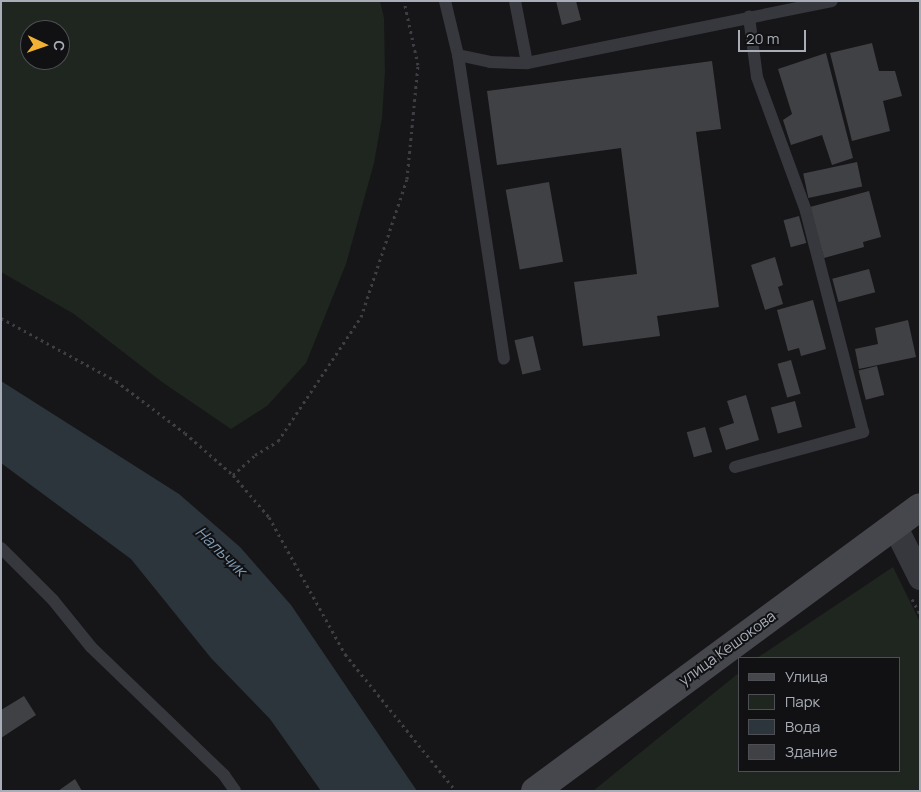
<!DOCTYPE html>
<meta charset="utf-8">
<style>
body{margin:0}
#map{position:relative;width:921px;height:792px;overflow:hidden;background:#161618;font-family:Manrope,sans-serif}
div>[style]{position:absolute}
.green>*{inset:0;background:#1e261f}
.water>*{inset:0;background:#2c353c}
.building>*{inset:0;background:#404145;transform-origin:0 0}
.path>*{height:3px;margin-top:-1.5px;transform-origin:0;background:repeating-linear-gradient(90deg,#3d3f44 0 2.5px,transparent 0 6.5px)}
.service>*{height:12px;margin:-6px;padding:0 6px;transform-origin:6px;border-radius:6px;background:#37383d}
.minor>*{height:25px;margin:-12.5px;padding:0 12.5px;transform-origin:12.5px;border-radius:12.5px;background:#37383d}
.secondary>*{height:28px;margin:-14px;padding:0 14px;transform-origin:14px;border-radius:14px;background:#45474d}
span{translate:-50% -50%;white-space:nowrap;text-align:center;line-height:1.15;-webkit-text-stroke:4px #111113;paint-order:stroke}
.street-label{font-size:15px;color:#a8adb8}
.water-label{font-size:16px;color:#7f9bb3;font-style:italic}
.frame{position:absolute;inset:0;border:2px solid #a8adb8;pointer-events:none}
.legend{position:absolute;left:738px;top:657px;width:162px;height:115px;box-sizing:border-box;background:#111113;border:1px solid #4d4f55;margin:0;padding:6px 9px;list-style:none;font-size:15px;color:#a8adb8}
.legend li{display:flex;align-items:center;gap:10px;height:25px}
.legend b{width:25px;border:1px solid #4d4f55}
.north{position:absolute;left:20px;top:20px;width:50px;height:50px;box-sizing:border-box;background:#111113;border:1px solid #4d4f55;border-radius:50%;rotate:93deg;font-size:14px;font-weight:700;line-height:20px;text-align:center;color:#a8adb8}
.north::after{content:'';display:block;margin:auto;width:18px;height:22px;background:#f2b134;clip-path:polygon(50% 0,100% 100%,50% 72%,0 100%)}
.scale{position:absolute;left:738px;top:30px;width:68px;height:22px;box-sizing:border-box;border:2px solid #a8adb8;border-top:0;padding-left:6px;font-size:15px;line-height:18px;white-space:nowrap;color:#a8adb8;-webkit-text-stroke:4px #111113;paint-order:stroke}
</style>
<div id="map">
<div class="green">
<div style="clip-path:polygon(evenodd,1px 1px,380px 1px,384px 18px,385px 72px,382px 118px,374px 163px,346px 264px,306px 363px,267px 406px,231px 429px,162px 382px,74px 314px,1px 272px,1px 1px,30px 30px,60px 30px,60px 60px,30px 60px,30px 30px)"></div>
<div style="clip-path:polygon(893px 567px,920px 622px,920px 791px,593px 791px,740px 672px,740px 771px,900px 771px,900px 658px,757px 658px)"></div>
</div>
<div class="water">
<div style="clip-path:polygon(1px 381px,179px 494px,240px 547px,291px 605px,417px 791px,321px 791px,270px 719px,211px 658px,131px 559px,1px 463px)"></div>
</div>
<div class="building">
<div style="clip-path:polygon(556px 1px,576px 1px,581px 20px,562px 25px)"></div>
<div style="clip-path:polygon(872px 43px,879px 71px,895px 71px,902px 96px,883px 101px,890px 131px,852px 141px,830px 53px)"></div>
<div style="clip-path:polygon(826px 53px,853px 158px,832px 165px,822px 135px,791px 145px,783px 120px,792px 114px,778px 69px)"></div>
<div style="clip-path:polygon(712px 61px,721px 129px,696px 132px,719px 307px,657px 316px,660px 336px,583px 346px,574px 282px,637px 274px,621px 148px,497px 165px,487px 91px)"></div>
<div style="left:857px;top:162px;width:25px;height:55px;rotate:78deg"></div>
<div style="left:549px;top:182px;width:81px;height:44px;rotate:80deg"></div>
<div style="clip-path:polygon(869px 191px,881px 237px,863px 242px,864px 247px,824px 258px,810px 207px)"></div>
<div style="left:799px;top:216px;width:28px;height:16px;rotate:75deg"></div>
<div style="clip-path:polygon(775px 257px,783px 285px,778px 287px,783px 304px,765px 310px,751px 265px)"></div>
<div style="left:869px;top:269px;width:24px;height:38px;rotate:75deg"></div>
<div style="clip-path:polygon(813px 300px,826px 349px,801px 356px,799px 348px,788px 351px,777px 310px)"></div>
<div style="clip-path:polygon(908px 320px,916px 357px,859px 369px,855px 349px,878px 344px,875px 328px)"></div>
<div style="left:533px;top:336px;width:35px;height:19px;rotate:77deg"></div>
<div style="left:791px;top:360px;width:35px;height:14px;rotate:74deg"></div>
<div style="left:877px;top:366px;width:30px;height:19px;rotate:76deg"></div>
<div style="clip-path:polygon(746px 395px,759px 440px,726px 450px,719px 428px,734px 423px,727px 401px)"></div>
<div style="left:795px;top:401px;width:27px;height:25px;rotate:75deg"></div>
<div style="left:705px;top:427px;width:26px;height:19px;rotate:74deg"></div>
<div style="clip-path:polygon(24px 696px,36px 715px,1px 738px,1px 710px)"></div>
<div style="clip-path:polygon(75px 779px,82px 791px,58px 791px)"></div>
</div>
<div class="path">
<div style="left:1px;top:318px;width:131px;rotate:28.7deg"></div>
<div style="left:116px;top:381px;width:86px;rotate:37deg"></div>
<div style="left:185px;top:433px;width:64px;rotate:41.2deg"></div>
<div style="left:233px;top:475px;width:55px;rotate:49.4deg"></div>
<div style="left:269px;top:517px;width:157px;rotate:61deg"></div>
<div style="left:345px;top:654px;width:176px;rotate:51deg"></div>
<div style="left:233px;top:475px;width:30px;rotate:-42deg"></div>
<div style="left:255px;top:455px;width:27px;rotate:-31deg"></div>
<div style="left:278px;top:441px;width:149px;rotate:-56.2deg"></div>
<div style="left:361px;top:317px;width:145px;rotate:-71.6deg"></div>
<div style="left:407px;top:179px;width:115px;rotate:-84.5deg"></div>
<div style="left:418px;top:65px;width:66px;rotate:-102.3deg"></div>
<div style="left:912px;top:599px;width:17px;rotate:62deg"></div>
</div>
<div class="service">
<div style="left:445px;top:1px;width:56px;rotate:76.5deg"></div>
<div style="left:458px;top:55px;width:33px;rotate:12deg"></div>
<div style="left:490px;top:62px;width:37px;rotate:2deg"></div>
<div style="left:527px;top:63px;width:311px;rotate:-11.5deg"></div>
<div style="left:515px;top:1px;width:63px;rotate:79deg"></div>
<div style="left:458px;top:55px;width:307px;rotate:81.4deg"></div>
<div style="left:735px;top:467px;width:133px;rotate:-15.3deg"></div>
<div style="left:863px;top:432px;width:228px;rotate:-104.5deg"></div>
<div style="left:806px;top:211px;width:143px;rotate:-110.1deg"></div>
<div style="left:757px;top:77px;width:61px;rotate:-97.6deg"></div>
<div style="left:1px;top:548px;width:74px;rotate:45deg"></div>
<div style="left:53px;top:600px;width:60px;rotate:51deg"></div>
<div style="left:91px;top:647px;width:185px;rotate:43.9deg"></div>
<div style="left:224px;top:775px;width:19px;rotate:55deg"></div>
</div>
<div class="minor">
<div style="left:895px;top:527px;width:56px;rotate:63.4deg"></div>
</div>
<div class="secondary">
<div style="left:535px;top:791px;width:478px;rotate:-36.4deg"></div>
</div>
<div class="street-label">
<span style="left:727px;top:648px;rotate:-36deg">улица Кешокова</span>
</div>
<div class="water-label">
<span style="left:221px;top:551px;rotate:44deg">Нальчик</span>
</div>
<div class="frame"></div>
<ul class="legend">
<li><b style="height:6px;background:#45474d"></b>Улица</li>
<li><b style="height:14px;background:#1e261f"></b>Парк</li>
<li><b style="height:14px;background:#2c353c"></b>Вода</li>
<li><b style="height:14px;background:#404145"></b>Здание</li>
</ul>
<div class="north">С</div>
<div class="scale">20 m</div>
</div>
